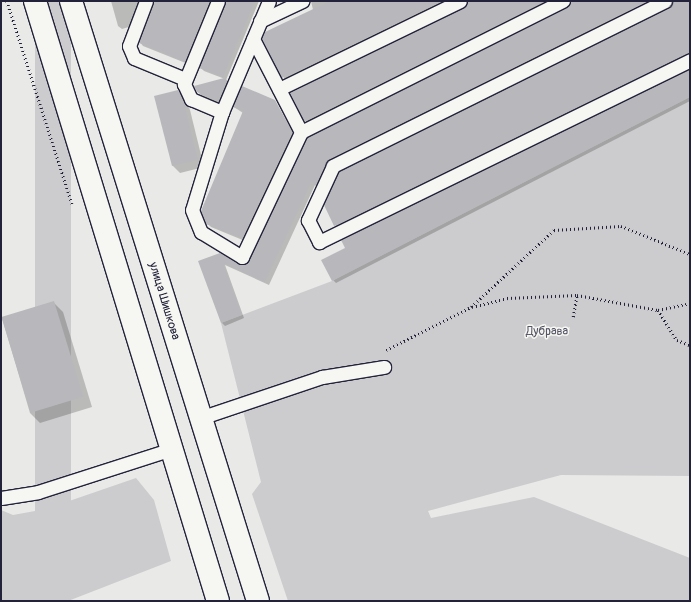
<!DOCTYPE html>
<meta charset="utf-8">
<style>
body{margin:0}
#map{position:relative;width:691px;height:602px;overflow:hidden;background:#e9e9e7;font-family:Pangolin,sans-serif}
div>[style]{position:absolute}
.green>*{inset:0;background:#ccccce;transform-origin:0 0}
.shadow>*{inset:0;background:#0003}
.building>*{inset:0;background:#b8b8bc;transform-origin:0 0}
.path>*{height:2.5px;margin-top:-1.25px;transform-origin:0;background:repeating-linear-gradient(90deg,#22223b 0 1px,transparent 0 4px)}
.roads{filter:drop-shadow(1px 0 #22223b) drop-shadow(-1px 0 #22223b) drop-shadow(0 1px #22223b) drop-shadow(0 -1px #22223b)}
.lane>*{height:13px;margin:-6.5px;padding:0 6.5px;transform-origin:6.5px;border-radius:6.5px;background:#f6f6f2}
.primary>*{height:22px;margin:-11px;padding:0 11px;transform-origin:11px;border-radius:11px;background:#f6f6f2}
span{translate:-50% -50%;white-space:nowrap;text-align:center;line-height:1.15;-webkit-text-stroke:3px #f6f6f2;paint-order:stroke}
.street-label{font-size:12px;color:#22223b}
.park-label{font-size:12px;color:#555567}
.frame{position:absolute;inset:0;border:2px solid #22223b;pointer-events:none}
</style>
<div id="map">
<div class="green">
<div style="left:35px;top:1px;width:36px;height:627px"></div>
<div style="clip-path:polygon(690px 97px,690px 476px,561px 475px,428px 511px,431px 518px,534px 497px,690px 558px,690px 601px,288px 601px,252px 494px,261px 482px,221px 323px,332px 281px)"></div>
<div style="clip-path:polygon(136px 478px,154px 500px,171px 561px,68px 601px,1px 601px,1px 510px,13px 515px,46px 509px)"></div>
</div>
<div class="shadow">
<div style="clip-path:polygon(111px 1px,143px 1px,132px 26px,122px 29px,118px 26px)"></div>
<div style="clip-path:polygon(154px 1px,214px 1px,188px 64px,143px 46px,140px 42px)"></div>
<div style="clip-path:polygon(227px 1px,259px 1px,226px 80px,230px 84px,221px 104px,201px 95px,198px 92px,225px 79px,204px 71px,200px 67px)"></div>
<div style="clip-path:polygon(311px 1px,451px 1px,286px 81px,263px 39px,313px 10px)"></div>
<div style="clip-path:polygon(469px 1px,554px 1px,309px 124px,305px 121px,291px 93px,464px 9px)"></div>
<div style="clip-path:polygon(572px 1px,656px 1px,332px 162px,318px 188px,315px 185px,269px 285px,225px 265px,244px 318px,225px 326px,221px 322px,220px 254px,238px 265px,247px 264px,308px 139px,567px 9px)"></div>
<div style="clip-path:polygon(674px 1px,690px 1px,690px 56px,338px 228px,335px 225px,669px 9px)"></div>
<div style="clip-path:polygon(690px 70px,690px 101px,336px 283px,333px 280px)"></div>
<div style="clip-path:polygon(178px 91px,185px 98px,190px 110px,204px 167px,180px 173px,173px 166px)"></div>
<div style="clip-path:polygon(275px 101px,295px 136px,245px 241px,211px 227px,207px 223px,243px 113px,234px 107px)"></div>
<div style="clip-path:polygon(53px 302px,63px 312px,92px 407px,40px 423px,30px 413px,2px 318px)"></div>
</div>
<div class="building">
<div style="clip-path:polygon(156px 1px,209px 1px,185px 62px,139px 43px)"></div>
<div style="clip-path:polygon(226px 1px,255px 1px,223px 77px,199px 68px)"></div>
<div style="clip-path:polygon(330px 1px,442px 1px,282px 78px,262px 39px,265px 32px)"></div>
<div style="clip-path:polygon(468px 1px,545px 1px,304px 121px,290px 93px,464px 8px)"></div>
<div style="clip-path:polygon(571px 1px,647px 1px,329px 159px,315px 186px,312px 181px,265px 282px,223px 263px,242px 315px,221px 323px,198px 261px,220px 253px,238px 264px,247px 263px,307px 138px,567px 8px)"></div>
<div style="clip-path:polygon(673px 1px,690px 1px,690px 52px,334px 226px,324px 205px,339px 172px,669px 8px)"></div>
<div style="clip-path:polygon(690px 69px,690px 97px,332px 281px,321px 260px,345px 248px,341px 240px)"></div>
<div style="clip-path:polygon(224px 78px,227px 80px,218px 101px,197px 92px,194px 86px)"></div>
<div style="clip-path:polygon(242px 86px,275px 100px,292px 132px,242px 238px,206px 224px,201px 211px,243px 111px,233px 107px)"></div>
<div style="clip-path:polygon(178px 90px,184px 103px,198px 160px,172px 166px,154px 96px)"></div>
<div style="left:54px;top:301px;width:100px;height:55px;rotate:73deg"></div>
</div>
<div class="path">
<div style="left:7px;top:1px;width:213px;rotate:72.2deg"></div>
<div style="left:472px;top:307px;width:36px;rotate:-14deg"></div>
<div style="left:507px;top:298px;width:70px;rotate:-2.5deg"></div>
<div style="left:577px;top:295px;width:82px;rotate:10.5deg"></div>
<div style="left:658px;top:310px;width:33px;rotate:-12deg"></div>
<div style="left:658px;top:310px;width:36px;rotate:58deg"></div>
<div style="left:677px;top:340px;width:14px;rotate:21deg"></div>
<div style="left:573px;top:317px;width:22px;rotate:-80deg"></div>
<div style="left:386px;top:350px;width:95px;rotate:-26.8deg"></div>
<div style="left:471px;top:307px;width:113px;rotate:-42.9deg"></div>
<div style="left:554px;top:230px;width:67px;rotate:-3.4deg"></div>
<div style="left:621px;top:226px;width:74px;rotate:22.1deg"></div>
</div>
<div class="roads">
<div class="lane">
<div style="left:146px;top:1px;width:48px;rotate:110.7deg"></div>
<div style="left:129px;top:46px;width:13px;rotate:67deg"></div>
<div style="left:134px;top:58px;width:55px;rotate:22.4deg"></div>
<div style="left:218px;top:1px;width:90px;rotate:112.3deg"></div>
<div style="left:184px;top:84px;width:17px;rotate:65deg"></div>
<div style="left:191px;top:99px;width:34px;rotate:23deg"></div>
<div style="left:269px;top:1px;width:121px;rotate:112.9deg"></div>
<div style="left:222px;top:112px;width:102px;rotate:107deg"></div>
<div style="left:192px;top:210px;width:24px;rotate:68deg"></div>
<div style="left:201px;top:232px;width:48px;rotate:31.4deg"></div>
<div style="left:242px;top:257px;width:138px;rotate:-64.7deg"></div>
<div style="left:665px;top:1px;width:371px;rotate:153.6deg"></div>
<div style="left:333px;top:166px;width:60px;rotate:114.8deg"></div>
<div style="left:308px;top:220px;width:25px;rotate:63deg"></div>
<div style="left:319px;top:242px;width:413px;rotate:-26.1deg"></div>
<div style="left:260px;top:21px;width:47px;rotate:-25.5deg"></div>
<div style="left:253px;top:39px;width:105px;rotate:62.7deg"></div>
<div style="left:301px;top:132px;width:293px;rotate:-26.6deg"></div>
<div style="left:279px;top:89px;width:201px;rotate:-25.9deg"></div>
<div style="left:200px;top:418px;width:129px;rotate:-18.6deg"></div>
<div style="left:322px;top:377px;width:63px;rotate:-9.2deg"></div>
<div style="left:1px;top:498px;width:37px;rotate:-9deg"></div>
<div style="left:38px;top:492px;width:141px;rotate:-17.8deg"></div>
</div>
<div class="primary">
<div style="left:35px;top:1px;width:627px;rotate:73.04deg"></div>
<div style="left:71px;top:1px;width:628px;rotate:72.69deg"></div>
</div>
</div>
<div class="street-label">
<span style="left:164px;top:301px;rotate:73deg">улица Шишкова</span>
</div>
<div class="park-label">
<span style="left:547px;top:332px">Дубрава</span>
</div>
<div class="frame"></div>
</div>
